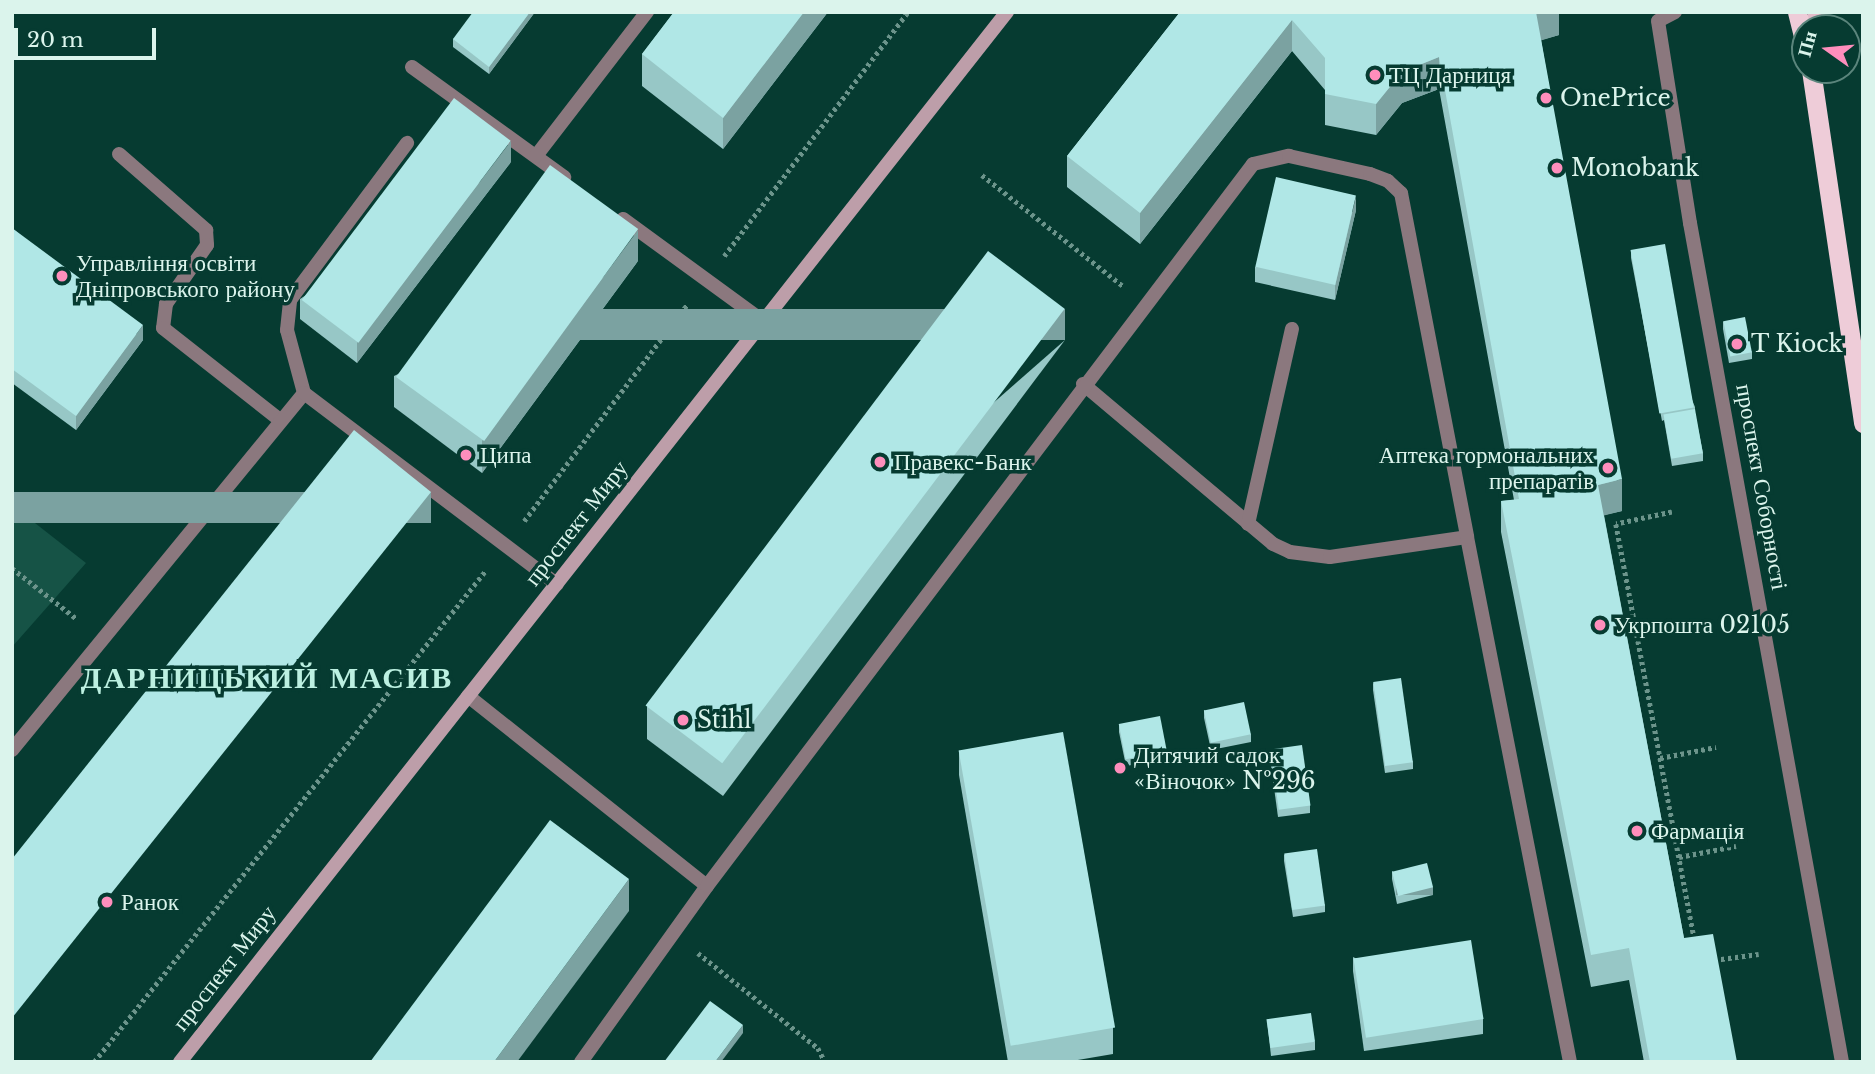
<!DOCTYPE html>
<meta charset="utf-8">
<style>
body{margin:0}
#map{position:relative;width:1875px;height:1074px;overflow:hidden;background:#063b31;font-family:"Libre Baskerville",serif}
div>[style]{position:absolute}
.green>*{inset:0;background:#165346}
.path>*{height:4.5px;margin-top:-2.25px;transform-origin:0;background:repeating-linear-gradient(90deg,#6c948b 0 3.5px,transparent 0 7px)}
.service>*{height:14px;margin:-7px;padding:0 7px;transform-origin:7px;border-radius:7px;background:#8b787e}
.minor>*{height:14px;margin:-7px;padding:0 7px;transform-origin:7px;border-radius:7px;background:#8b787e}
.secondary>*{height:14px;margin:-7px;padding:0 7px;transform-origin:7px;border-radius:7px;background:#bd9ea9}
.primary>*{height:18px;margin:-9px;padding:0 9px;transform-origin:9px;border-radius:9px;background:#e3bcca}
.trunk>*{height:19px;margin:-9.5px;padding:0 9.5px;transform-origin:9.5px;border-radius:9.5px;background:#eeccd8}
.wall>*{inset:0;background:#97c7c6}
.shaded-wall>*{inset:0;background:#7ba2a1;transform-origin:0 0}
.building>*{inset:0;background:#b0e7e6;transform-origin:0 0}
.dots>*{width:19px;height:19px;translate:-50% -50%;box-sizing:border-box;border:4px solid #063b31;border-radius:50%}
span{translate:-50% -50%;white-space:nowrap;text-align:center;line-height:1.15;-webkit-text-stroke:7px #063b31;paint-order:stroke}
.poi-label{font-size:23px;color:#dbf4ec}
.left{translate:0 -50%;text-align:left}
.right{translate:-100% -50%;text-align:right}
.street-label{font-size:23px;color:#dbf4ec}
.district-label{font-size:30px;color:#bcf0e1;font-weight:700;letter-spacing:2px}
.frame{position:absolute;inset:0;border:14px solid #dbf4ec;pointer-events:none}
.north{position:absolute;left:1791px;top:14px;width:70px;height:70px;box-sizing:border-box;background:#063b31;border:2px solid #5b857c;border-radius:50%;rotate:285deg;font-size:19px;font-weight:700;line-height:28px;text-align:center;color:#dbf4ec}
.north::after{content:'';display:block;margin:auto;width:24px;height:32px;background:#fe8ebc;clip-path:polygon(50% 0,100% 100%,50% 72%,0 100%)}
.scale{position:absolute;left:14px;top:28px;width:142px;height:32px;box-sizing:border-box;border:4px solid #dbf4ec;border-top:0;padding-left:9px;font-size:21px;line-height:24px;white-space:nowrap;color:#dbf4ec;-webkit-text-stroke:5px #063b31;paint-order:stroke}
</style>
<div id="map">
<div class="green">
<div style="clip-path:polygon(12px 505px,86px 563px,12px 647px)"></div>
</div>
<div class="path">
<div style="left:982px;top:175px;width:179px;rotate:38.2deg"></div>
<div style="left:724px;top:256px;width:306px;rotate:-53deg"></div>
<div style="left:1672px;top:512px;width:57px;rotate:167.9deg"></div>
<div style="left:1616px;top:524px;width:425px;rotate:79.3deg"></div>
<div style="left:524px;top:521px;width:271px;rotate:-53deg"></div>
<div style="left:12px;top:568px;width:83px;rotate:38.1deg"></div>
<div style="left:1637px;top:634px;width:56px;rotate:-11.3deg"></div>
<div style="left:1660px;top:758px;width:57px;rotate:-11.1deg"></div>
<div style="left:1679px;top:857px;width:58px;rotate:-10.9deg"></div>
<div style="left:698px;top:953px;width:153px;rotate:38.4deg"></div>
<div style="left:818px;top:1048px;width:16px;rotate:63deg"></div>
<div style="left:1714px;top:960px;width:45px;rotate:-7.6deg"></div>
<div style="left:94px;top:1062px;width:629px;rotate:-51.45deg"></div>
</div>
<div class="service">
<div style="left:412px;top:67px;width:188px;rotate:35.9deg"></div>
<div style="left:119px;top:154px;width:116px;rotate:41.1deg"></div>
<div style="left:206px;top:230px;width:15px;rotate:86deg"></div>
<div style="left:207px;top:245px;width:72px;rotate:124.8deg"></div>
<div style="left:166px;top:304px;width:24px;rotate:97deg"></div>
<div style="left:163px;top:328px;width:150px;rotate:38.2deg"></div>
<div style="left:536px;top:156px;width:182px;rotate:-52.4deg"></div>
<div style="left:623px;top:219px;width:173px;rotate:36.1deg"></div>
<div style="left:1083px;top:384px;width:248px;rotate:40.1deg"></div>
<div style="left:1273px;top:544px;width:19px;rotate:25deg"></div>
<div style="left:1290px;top:552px;width:40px;rotate:7.1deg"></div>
<div style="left:1330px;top:557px;width:138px;rotate:-8.3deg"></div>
<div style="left:1467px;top:537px;width:535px;rotate:78.9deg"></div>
<div style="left:304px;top:393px;width:65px;rotate:-105.1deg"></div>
<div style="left:287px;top:330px;width:30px;rotate:-84deg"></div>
<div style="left:290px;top:300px;width:196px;rotate:-53.3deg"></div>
<div style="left:1248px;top:524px;width:200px;rotate:-77.3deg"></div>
<div style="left:468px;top:696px;width:305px;rotate:38.5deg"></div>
<div style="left:12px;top:750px;width:461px;rotate:-50.7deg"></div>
<div style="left:304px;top:393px;width:317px;rotate:37.1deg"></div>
<div style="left:581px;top:1062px;width:216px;rotate:-54.4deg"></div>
<div style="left:707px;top:886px;width:905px;rotate:-52.9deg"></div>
<div style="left:1253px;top:164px;width:37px;rotate:-13deg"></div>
<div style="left:1289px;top:156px;width:83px;rotate:12.5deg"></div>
<div style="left:1370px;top:174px;width:19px;rotate:21deg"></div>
<div style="left:1388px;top:181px;width:18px;rotate:43deg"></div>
<div style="left:1401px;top:193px;width:350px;rotate:79.1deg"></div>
</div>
<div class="minor">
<div style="left:1675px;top:12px;width:19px;rotate:152deg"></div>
<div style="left:1658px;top:21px;width:205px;rotate:81deg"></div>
<div style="left:1690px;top:223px;width:853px;rotate:79.73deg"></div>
</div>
<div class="secondary">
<div style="left:180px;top:1062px;width:1337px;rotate:-51.78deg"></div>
</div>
<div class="primary">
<div style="left:1817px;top:12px;width:16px;rotate:90deg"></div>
</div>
<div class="trunk">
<div style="left:1797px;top:12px;width:34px;rotate:76deg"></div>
<div style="left:1811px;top:70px;width:357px;rotate:81.6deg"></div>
</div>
<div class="wall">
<div style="clip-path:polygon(535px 12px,489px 74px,453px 47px,453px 39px)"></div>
<div style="clip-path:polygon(674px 12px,828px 12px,723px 149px,642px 86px,642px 54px)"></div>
<div style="clip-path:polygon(1180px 12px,1559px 12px,1559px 35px,1541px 40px,1622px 511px,1604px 515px,1684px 938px,1737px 1062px,1644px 1062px,1629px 980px,1591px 987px,1501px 532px,1501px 501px,1514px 500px,1439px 89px,1402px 103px,1376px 135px,1325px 125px,1325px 90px,1292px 51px,1140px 244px,1067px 187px,1067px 156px)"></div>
<div style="clip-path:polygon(511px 162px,357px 363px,300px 319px,300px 299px)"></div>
<div style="clip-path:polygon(1356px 210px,1335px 300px,1255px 282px,1255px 267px)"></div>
<div style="clip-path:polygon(12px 228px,143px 340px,76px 430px,12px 383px)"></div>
<div style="clip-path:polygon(1631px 250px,1695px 407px,1695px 413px,1703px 453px,1703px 461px,1672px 466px,1664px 420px,1662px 421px,1631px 258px)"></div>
<div style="clip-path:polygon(638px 261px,482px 473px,394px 407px,394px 376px)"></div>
<div style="clip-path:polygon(1723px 321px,1752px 352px,1752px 359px,1729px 363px,1723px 329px)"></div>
<div style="clip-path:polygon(1065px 340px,723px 796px,647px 739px,647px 707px)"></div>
<div style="clip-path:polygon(1373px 682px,1413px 762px,1413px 769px,1385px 773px,1373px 690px)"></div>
<div style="clip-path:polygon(1204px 710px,1251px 734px,1251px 742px,1211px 750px,1204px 718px)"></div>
<div style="clip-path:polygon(1119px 724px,1167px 751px,1167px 759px,1126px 766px,1119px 732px)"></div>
<div style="clip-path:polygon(959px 750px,1113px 1028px,1113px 1054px,1066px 1062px,1008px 1062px,959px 775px)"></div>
<div style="clip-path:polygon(1270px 750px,1310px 805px,1310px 813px,1278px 817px,1270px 758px)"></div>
<div style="clip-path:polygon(1284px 854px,1325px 905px,1325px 912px,1293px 917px,1284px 861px)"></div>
<div style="clip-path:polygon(1392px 871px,1433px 895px,1397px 904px,1392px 879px)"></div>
<div style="clip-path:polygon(1353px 957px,1483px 1019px,1483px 1034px,1364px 1051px,1353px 971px)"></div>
<div style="clip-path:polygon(1267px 1020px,1315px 1042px,1315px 1050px,1271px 1056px)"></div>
</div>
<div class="shaded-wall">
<div style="clip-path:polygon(530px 12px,535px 12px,489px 74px,489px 67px)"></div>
<div style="clip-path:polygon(804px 12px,828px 12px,723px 149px,723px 118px)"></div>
<div style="clip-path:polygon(1536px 12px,1559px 12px,1559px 35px,1536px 42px)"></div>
<div style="clip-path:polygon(1292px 20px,1292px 51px,1140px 244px,1140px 213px)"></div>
<div style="clip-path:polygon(1439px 57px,1439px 89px,1402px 103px,1376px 135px,1376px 104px,1402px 72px)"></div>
<div style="clip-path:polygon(511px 141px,511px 162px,357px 363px,357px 343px)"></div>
<div style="clip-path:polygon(1356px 196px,1356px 210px,1335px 300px,1335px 286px)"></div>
<div style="clip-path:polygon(638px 230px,638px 261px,482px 473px,482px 441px)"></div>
<div style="left:1065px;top:309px;width:31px;height:570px;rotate:90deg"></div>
<div style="clip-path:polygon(143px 325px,143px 340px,76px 430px,76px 416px)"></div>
<div style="clip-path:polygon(1622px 479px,1622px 511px,1598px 517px,1598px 485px)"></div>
<div style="left:431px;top:492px;width:31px;height:672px;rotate:90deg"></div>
<div style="clip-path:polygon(629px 879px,629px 911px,517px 1062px,494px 1062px)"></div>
<div style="left:1433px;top:887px;width:8px;height:37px;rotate:90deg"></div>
<div style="clip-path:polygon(743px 1025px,743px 1033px,721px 1062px,715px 1062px)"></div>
</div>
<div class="building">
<div style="clip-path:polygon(473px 12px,530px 12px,489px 67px,453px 39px)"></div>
<div style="clip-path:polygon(674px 12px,804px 12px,723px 118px,642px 54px)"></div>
<div style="clip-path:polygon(1180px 12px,1536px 12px,1622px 479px,1598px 485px,1684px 938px,1713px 934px,1737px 1062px,1650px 1062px,1629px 948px,1591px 955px,1501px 501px,1519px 499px,1439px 57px,1402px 72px,1376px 104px,1325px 94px,1325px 58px,1292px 20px,1140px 213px,1067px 156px)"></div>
<div style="left:454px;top:98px;width:71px;height:253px;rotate:37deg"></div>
<div style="left:550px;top:165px;width:109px;height:262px;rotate:36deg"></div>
<div style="left:1276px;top:177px;width:82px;height:92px;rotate:13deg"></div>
<div style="clip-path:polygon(12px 228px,143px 325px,76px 416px,12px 369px)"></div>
<div style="left:1665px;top:244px;width:166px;height:35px;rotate:80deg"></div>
<div style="left:988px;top:251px;width:96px;height:569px;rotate:37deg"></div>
<div style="left:1745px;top:317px;width:36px;height:22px;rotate:79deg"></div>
<div style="left:1695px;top:409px;width:45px;height:32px;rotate:80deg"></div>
<div style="clip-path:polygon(354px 430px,431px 492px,12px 1018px,12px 859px)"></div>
<div style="left:1401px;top:678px;width:85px;height:28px;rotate:82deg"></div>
<div style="left:1244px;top:702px;width:33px;height:41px;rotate:78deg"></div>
<div style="left:1160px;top:716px;width:36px;height:42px;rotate:79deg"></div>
<div style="left:1063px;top:732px;width:300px;height:106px;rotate:80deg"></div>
<div style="left:1302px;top:745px;width:61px;height:32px;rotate:82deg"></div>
<div style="clip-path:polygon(550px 820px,629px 879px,494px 1062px,370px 1062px)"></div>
<div style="left:1317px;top:849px;width:57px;height:33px;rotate:82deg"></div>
<div style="left:1427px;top:863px;width:25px;height:36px;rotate:76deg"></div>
<div style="left:1471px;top:940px;width:80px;height:119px;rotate:81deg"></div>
<div style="clip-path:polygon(710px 1001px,743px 1025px,715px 1062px,664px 1062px)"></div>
<div style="left:1311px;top:1013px;width:29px;height:45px;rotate:82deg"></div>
</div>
<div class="dots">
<div style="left:1375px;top:75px;background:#fe8ebc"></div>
<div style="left:1546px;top:98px;background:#fe8ebc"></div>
<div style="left:1557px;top:168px;background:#fe8ebc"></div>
<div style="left:62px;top:276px;background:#fe8ebc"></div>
<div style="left:1737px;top:344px;background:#fe8ebc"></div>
<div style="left:466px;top:455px;background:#fe8ebc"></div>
<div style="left:880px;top:462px;background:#fe8ebc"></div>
<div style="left:1608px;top:468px;background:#fe8ebc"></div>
<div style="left:1600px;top:625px;background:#fe8ebc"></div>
<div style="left:683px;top:720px;background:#fe8ebc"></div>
<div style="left:1120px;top:768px;background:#fe8ebc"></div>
<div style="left:1637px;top:831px;background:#fe8ebc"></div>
<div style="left:107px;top:902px;background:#fe8ebc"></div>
</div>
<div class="poi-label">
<span class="left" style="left:1389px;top:75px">ТЦ Дарниця</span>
<span class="left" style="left:1560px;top:98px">OnePrice</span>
<span class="left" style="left:1571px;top:168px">Monobank</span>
<span class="left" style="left:76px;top:276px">Управління освіти<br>Дніпровського району</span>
<span class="left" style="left:1751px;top:344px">T Kiock</span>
<span class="left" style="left:480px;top:455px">Ципа</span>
<span class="right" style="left:1594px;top:468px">Аптека гормональних<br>препаратів</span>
<span class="left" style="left:894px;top:462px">Правекс-Банк</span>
<span class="left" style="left:1614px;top:625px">Укрпошта 02105</span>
<span class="left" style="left:697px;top:720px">Stihl</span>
<span class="left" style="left:1134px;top:768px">Дитячий садок<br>«Віночок» №296</span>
<span class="left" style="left:1651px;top:831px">Фармація</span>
<span class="left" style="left:121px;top:902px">Ранок</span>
</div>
<div class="street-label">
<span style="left:1762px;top:487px;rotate:80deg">проспект Соборності</span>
<span style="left:576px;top:523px;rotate:-52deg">проспект Миру</span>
<span style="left:224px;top:968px;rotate:-52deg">проспект Миру</span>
</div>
<div class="district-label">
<span style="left:267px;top:678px">ДАРНИЦЬКИЙ МАСИВ</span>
</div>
<div class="frame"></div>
<div class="north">Пн</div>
<div class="scale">20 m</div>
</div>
